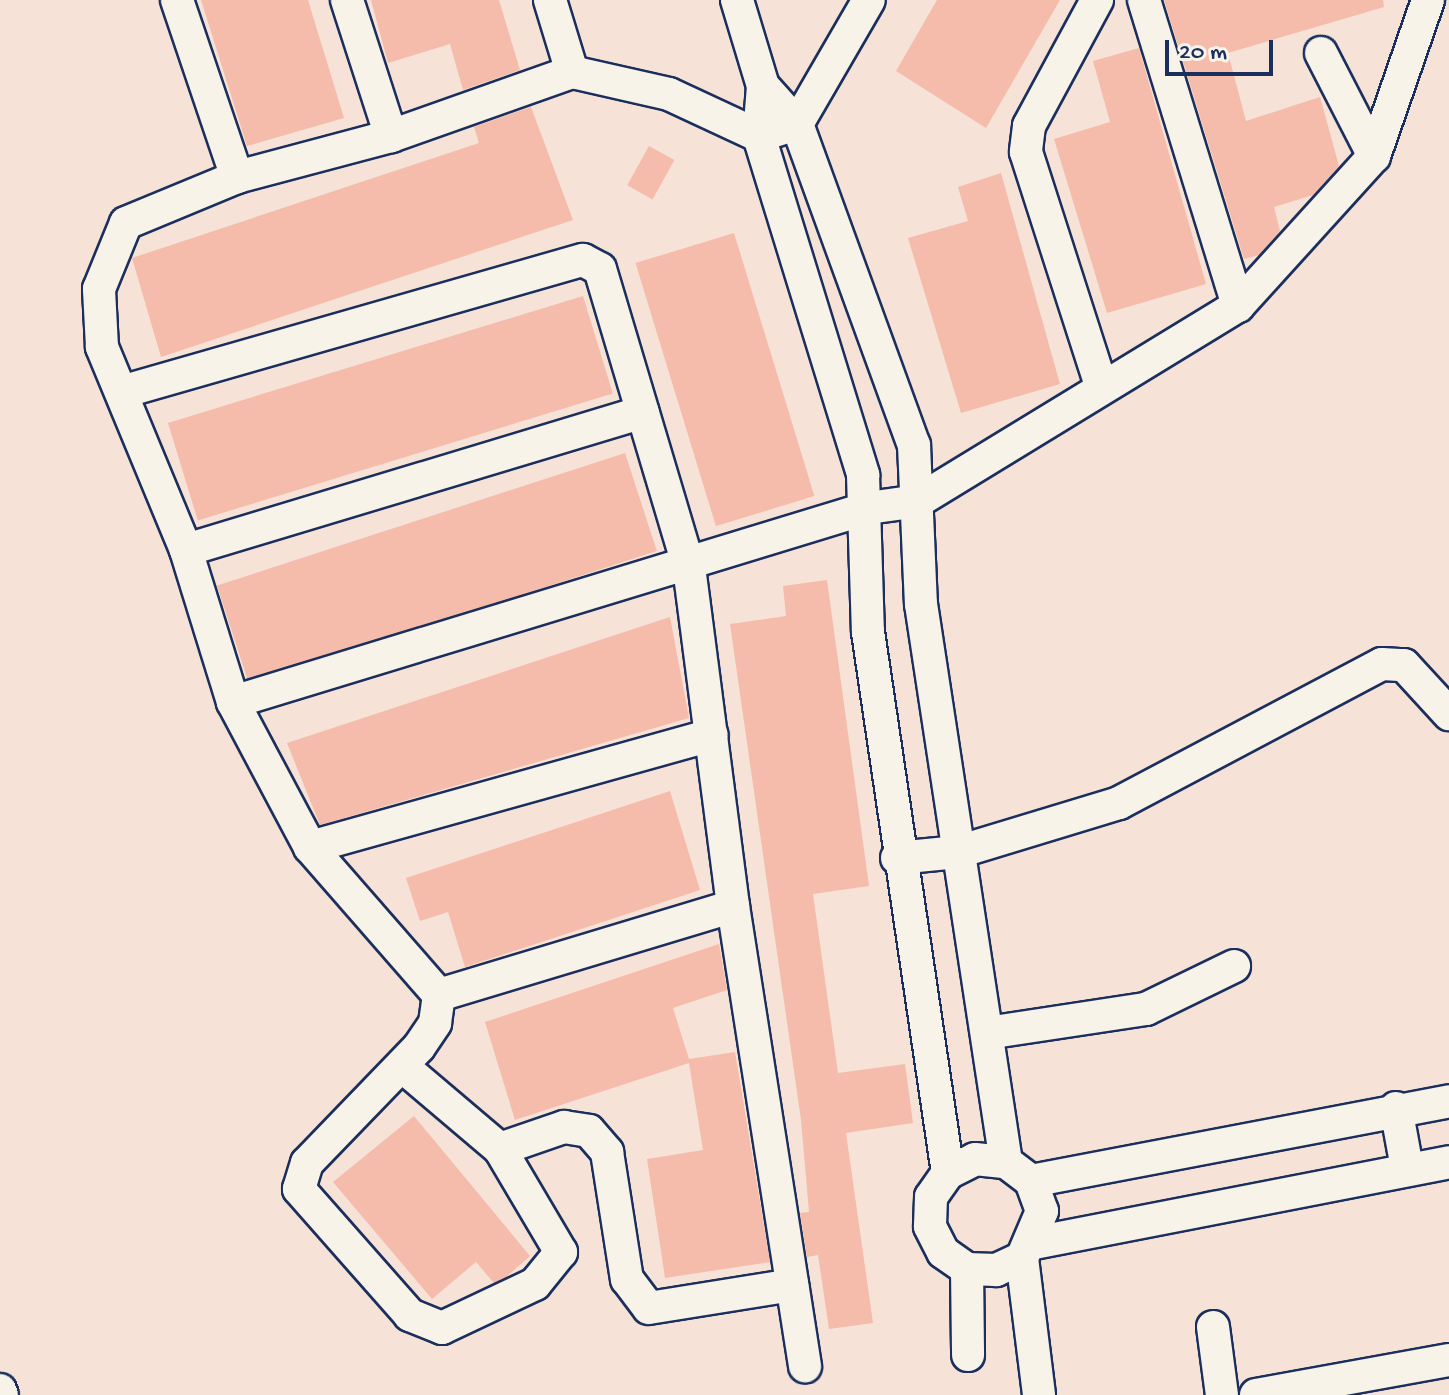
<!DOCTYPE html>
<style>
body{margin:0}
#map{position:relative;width:1449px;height:1395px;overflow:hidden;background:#f6e2d6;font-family:"Gochi Hand",sans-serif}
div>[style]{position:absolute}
.building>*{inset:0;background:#f5bcab;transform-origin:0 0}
.roads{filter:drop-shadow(2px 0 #1b2f5e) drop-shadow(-2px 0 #1b2f5e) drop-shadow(0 2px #1b2f5e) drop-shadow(0 -2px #1b2f5e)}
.minor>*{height:32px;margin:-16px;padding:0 16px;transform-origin:16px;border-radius:16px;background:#f7f3e8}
span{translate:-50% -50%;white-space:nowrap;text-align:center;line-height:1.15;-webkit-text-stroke:7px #f7f3e8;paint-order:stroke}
.scale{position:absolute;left:1165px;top:40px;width:108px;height:36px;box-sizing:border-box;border:4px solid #1b2f5e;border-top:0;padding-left:10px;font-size:24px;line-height:28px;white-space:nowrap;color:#1b2f5e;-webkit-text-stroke:6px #f7f3e8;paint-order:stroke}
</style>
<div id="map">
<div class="building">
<div style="clip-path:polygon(201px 0,308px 0,344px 118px,247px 146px)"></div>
<div style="clip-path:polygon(371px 0,499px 0,520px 70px,463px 90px,450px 44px,388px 63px)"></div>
<div style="clip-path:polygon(937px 0,1060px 0,986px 128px,896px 71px)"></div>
<div style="clip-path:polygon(1164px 0,1383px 0,1384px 7px,1228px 53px,1246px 121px,1320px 97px,1339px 166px,1313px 195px,1274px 207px,1280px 231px,1259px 255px,1244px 259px)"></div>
<div style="clip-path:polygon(1139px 48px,1206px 284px,1107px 313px,1054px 139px,1110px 122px,1093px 61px)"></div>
<div style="clip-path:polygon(531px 107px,573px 220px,161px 357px,132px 258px,479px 143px,474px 127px)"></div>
<div style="left:649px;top:146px;width:29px;height:45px;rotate:29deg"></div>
<div style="clip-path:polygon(1001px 173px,1060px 384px,961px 413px,908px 238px,968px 221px,958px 187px)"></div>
<div style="left:734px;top:233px;width:275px;height:103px;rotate:73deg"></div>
<div style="left:583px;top:296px;width:102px;height:434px;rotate:73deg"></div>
<div style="left:625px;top:453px;width:103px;height:429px;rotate:72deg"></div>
<div style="clip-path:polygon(827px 580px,869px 886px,813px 894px,838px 1073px,905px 1064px,913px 1123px,846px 1133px,873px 1323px,829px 1329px,818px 1255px,807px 1257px,800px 1213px,809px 1212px,801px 1120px,730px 624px,786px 616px,783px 586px)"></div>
<div style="clip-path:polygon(670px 617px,689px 718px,320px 825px,287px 743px)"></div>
<div style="clip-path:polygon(670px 791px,700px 890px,465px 967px,448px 912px,420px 921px,406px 878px)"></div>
<div style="clip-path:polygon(719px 944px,727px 990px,673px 1008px,689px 1059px,735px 1052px,770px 1262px,665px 1278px,647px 1159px,703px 1150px,689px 1063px,515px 1120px,485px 1022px)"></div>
<div style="clip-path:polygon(414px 1116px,530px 1256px,506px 1277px,494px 1283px,476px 1262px,432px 1299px,333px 1182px)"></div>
</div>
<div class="roads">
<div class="minor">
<div style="left:177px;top:0;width:187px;rotate:71.3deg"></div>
<div style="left:347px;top:0;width:143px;rotate:72.1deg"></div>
<div style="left:550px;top:0;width:75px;rotate:73deg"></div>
<div style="left:572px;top:72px;width:99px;rotate:12.8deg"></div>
<div style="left:669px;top:94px;width:99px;rotate:25deg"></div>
<div style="left:759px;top:136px;width:40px;rotate:-18deg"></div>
<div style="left:797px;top:124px;width:143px;rotate:-59.9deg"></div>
<div style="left:737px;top:0;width:90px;rotate:73.2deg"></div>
<div style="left:763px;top:86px;width:50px;rotate:94.6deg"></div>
<div style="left:759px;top:136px;width:355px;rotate:72.9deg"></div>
<div style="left:863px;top:475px;width:157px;rotate:88.2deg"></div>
<div style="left:868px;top:632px;width:547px;rotate:81.59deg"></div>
<div style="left:1097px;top:0;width:143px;rotate:118.4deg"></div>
<div style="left:1029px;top:126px;width:26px;rotate:97deg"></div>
<div style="left:1026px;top:152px;width:246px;rotate:72.2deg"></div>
<div style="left:1144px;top:0;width:320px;rotate:72.9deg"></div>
<div style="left:1321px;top:53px;width:116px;rotate:62.8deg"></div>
<div style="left:763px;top:86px;width:51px;rotate:48.2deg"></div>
<div style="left:797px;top:124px;width:342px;rotate:70deg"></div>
<div style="left:914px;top:445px;width:159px;rotate:87.5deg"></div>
<div style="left:921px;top:604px;width:564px;rotate:81.34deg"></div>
<div style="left:125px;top:391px;width:476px;rotate:-16deg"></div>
<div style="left:583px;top:260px;width:19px;rotate:28deg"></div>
<div style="left:600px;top:269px;width:311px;rotate:73.4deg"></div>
<div style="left:689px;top:567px;width:342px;rotate:82.6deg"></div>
<div style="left:733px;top:906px;width:466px;rotate:81.1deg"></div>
<div style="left:186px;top:550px;width:477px;rotate:-16.8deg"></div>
<div style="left:233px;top:702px;width:664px;rotate:-16.99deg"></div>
<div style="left:868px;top:508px;width:50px;rotate:-8deg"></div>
<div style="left:918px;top:501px;width:375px;rotate:-31.4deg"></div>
<div style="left:1238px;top:306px;width:202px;rotate:-47.8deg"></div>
<div style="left:1374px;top:156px;width:165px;rotate:-70.9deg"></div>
<div style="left:310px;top:847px;width:417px;rotate:-15.6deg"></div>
<div style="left:897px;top:858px;width:61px;rotate:-5.6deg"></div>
<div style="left:958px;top:852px;width:168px;rotate:-16.9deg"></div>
<div style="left:1119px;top:803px;width:297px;rotate:-27.9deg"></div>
<div style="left:1382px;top:664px;width:22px;rotate:3deg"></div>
<div style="left:1404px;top:665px;width:67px;rotate:47.4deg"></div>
<div style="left:439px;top:995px;width:307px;rotate:-16.8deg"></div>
<div style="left:987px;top:1033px;width:161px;rotate:-8.6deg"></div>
<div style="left:1146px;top:1009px;width:98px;rotate:-26deg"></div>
<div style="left:402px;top:1066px;width:128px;rotate:40.3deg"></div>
<div style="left:500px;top:1149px;width:120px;rotate:59.4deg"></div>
<div style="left:561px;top:1252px;width:41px;rotate:129.1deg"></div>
<div style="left:535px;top:1284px;width:103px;rotate:154.7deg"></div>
<div style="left:442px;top:1328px;width:35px;rotate:-158deg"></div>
<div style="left:410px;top:1315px;width:168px;rotate:-131.4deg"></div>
<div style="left:299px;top:1189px;width:27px;rotate:-73deg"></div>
<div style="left:307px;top:1163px;width:161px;rotate:-46deg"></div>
<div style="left:419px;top:1047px;width:29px;rotate:-56deg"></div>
<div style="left:435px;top:1023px;width:28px;rotate:-82deg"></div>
<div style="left:439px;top:995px;width:196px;rotate:-131.1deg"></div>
<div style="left:310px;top:847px;width:164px;rotate:-118deg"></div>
<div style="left:233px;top:702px;width:159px;rotate:-107.2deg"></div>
<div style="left:186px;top:550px;width:220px;rotate:-112.5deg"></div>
<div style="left:102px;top:347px;width:58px;rotate:-93deg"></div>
<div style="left:99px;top:289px;width:71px;rotate:-67.8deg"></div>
<div style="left:126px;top:223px;width:120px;rotate:-22.5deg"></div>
<div style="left:237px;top:177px;width:159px;rotate:-14.9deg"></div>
<div style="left:391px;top:136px;width:192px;rotate:-19.5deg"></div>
<div style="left:1396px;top:1108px;width:61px;rotate:79.6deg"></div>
<div style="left:500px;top:1149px;width:68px;rotate:-19deg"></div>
<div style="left:564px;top:1127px;width:25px;rotate:9deg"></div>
<div style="left:589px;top:1131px;width:28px;rotate:49deg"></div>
<div style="left:607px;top:1152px;width:129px;rotate:81.1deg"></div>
<div style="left:627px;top:1279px;width:36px;rotate:53deg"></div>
<div style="left:649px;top:1308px;width:145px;rotate:-9.1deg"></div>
<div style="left:1031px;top:1181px;width:426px;rotate:-10.8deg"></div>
<div style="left:1034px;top:1243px;width:423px;rotate:-11deg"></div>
<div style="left:1022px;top:1258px;width:29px;rotate:155deg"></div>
<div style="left:996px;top:1270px;width:29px;rotate:-178deg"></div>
<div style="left:967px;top:1269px;width:29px;rotate:-145deg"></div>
<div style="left:943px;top:1252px;width:29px;rotate:-117deg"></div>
<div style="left:930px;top:1226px;width:29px;rotate:-88deg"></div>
<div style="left:931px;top:1197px;width:29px;rotate:-55deg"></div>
<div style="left:948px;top:1173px;width:30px;rotate:-27deg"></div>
<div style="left:975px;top:1159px;width:31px;rotate:6deg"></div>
<div style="left:1006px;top:1162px;width:31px;rotate:37deg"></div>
<div style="left:1031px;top:1181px;width:32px;rotate:70deg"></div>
<div style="left:1042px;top:1211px;width:51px;rotate:113.1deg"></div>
<div style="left:1022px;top:1258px;width:138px;rotate:82.9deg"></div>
<div style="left:967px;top:1269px;width:86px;rotate:89.3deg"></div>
<div style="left:1213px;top:1327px;width:69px;rotate:82.5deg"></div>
<div style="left:0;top:1390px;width:5px;rotate:68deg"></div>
<div style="left:1256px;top:1395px;width:196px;rotate:-10.3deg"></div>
</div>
</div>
<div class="scale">20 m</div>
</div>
